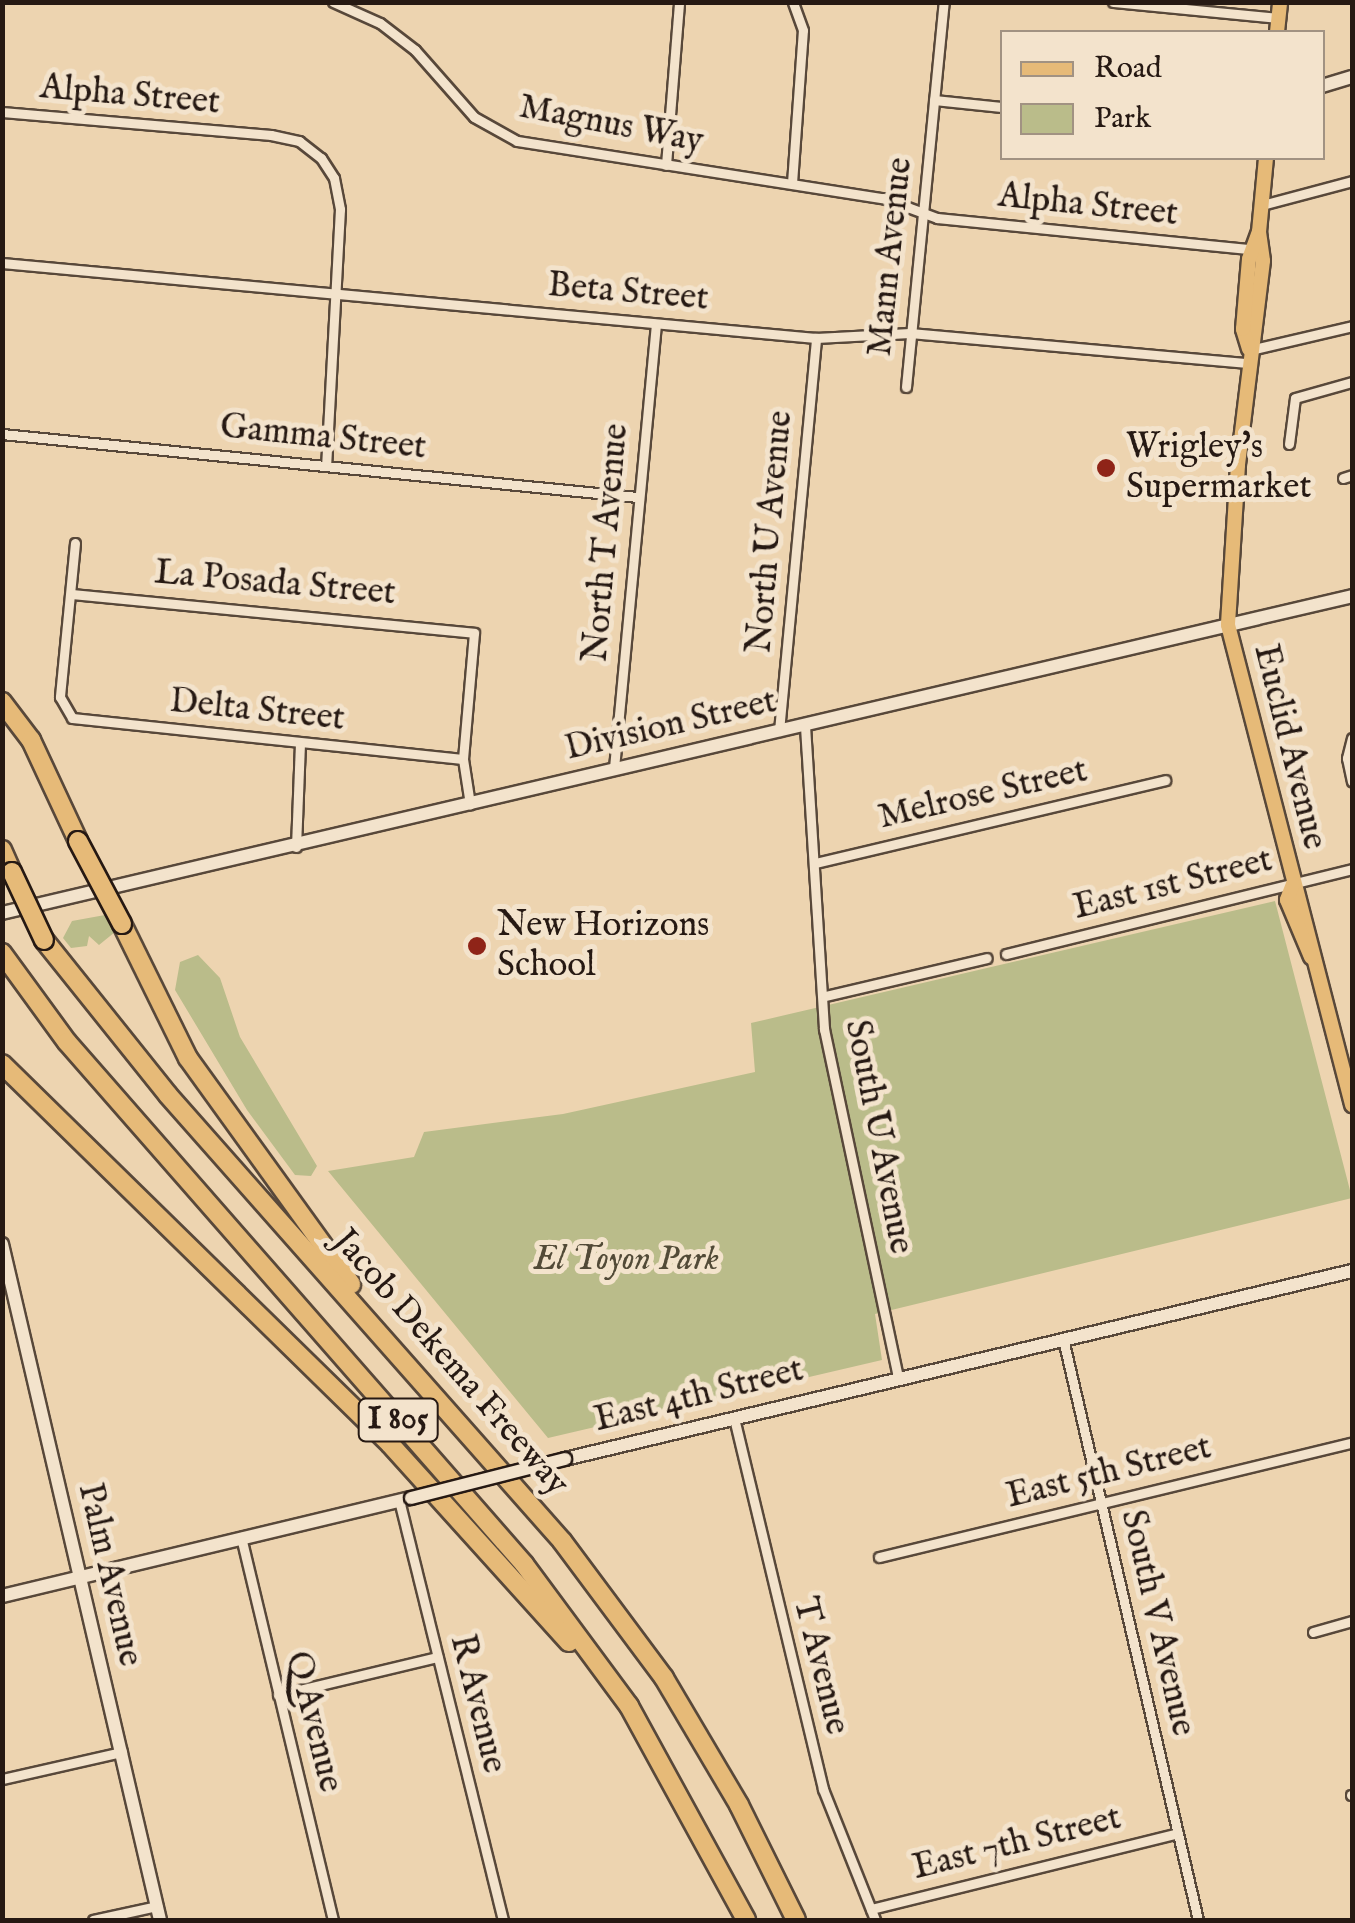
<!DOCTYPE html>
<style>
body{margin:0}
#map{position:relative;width:1355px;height:1923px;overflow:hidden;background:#edd4b0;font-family:"IM FELL English",serif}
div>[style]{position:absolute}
.green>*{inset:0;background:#babc8a}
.roads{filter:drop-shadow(2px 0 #58483a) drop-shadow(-2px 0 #58483a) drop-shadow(0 2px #58483a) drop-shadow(0 -2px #58483a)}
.street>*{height:9px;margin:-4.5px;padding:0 4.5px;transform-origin:4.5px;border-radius:4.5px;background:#f3e3cc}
.secondary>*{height:12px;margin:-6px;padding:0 6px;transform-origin:6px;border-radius:6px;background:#f3e3cc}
.primary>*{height:14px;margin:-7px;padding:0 7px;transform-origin:7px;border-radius:7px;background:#e6ba78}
.highway>*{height:18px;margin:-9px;padding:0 9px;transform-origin:9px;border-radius:9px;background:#e6ba78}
.bridges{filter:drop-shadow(2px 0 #261913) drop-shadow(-2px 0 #261913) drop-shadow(0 2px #261913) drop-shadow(0 -2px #261913)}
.secondary-bridge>*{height:12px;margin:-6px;padding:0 6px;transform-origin:6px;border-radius:6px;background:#f3e3cc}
.highway-bridge>*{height:18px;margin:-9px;padding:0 9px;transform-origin:9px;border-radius:9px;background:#e6ba78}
.dots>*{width:28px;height:28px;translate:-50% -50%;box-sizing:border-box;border:5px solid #f3e3cc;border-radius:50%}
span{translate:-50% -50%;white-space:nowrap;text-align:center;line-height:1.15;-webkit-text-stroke:10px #f3e3cc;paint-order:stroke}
.shield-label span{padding:2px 8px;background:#f3e3cc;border:2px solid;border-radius:8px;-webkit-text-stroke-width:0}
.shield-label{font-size:32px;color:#261913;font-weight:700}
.street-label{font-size:35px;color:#261913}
.poi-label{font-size:35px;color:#261913}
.left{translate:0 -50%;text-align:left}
.park-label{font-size:35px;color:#524a37;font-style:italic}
.frame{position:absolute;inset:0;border:5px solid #261913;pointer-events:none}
.legend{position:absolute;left:1000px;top:30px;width:325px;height:130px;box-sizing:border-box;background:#f3e3cc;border:2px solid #a19282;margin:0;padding:12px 18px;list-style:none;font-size:30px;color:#261913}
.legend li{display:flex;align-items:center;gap:20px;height:50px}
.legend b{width:50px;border:2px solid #a19282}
</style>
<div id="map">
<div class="green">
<div style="clip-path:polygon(1275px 901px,1352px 1198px,875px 1314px,882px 1360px,548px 1438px,328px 1171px,414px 1157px,424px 1132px,563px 1114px,755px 1072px,751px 1023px)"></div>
<div style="clip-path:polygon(105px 915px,115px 932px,99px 945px,89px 936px,87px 946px,71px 948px,63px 938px,72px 921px)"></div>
<div style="clip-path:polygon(198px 955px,220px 978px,240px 1037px,317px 1166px,311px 1176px,295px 1175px,247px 1110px,175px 990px,180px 962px)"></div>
</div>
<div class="roads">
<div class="street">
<div style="left:333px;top:2px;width:51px;rotate:24.1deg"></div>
<div style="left:380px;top:23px;width:44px;rotate:37.6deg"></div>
<div style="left:415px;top:50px;width:89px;rotate:48.6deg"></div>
<div style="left:474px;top:117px;width:49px;rotate:29.2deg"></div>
<div style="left:517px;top:141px;width:370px;rotate:8.9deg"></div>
<div style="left:883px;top:198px;width:58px;rotate:20.3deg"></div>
<div style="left:937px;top:218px;width:315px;rotate:5.7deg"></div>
<div style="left:1113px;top:2px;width:167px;rotate:5.5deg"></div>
<div style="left:934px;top:100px;width:68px;rotate:5.9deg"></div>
<div style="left:2px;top:112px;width:270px;rotate:4.9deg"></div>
<div style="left:271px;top:135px;width:29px;rotate:12deg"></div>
<div style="left:299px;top:141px;width:28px;rotate:38deg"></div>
<div style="left:321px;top:158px;width:24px;rotate:57deg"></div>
<div style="left:334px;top:178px;width:32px;rotate:79deg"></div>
<div style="left:340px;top:209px;width:257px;rotate:93.1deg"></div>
<div style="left:666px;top:165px;width:164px;rotate:-85.4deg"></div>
<div style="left:792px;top:183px;width:153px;rotate:-85.9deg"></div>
<div style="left:803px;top:30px;width:30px;rotate:-110deg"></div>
<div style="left:1262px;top:205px;width:93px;rotate:-14.9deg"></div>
<div style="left:2px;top:263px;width:817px;rotate:5.26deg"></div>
<div style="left:816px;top:338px;width:94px;rotate:-3deg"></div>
<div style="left:910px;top:333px;width:339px;rotate:5.1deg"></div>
<div style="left:1250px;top:350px;width:105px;rotate:-13.2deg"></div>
<div style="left:906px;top:387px;width:387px;rotate:-84.4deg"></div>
<div style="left:2px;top:434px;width:639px;rotate:5.66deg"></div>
<div style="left:1289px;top:444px;width:46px;rotate:-82.6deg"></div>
<div style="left:1295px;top:398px;width:59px;rotate:-15.7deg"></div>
<div style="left:1343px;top:478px;width:9px;rotate:-18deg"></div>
<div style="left:75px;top:543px;width:155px;rotate:95.6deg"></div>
<div style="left:60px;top:697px;width:24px;rotate:60deg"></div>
<div style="left:72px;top:718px;width:393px;rotate:6deg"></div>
<div style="left:71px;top:594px;width:405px;rotate:5.5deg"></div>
<div style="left:474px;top:633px;width:126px;rotate:95deg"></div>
<div style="left:463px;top:759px;width:46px;rotate:81.2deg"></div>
<div style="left:805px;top:726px;width:304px;rotate:86.4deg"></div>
<div style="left:824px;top:1029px;width:357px;rotate:78deg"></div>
<div style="left:779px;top:731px;width:395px;rotate:-84.6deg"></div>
<div style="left:1352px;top:738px;width:21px;rotate:104deg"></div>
<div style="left:1347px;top:758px;width:24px;rotate:78deg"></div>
<div style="left:614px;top:768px;width:446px;rotate:-84.6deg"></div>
<div style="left:296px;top:847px;width:103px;rotate:-87.8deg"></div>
<div style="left:815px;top:863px;width:360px;rotate:-13.3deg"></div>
<div style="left:1006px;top:954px;width:356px;rotate:-13.8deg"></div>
<div style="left:825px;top:996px;width:166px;rotate:-13.2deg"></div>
<div style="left:1063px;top:1339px;width:596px;rotate:76.92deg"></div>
<div style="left:734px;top:1418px;width:382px;rotate:76.5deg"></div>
<div style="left:823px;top:1789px;width:141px;rotate:68.3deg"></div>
<div style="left:399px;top:1500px;width:433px;rotate:76.1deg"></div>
<div style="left:241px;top:1537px;width:394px;rotate:76.5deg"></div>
<div style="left:879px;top:1557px;width:487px;rotate:-13.6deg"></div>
<div style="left:1313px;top:1632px;width:41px;rotate:-15.8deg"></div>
<div style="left:278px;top:1695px;width:164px;rotate:-13.4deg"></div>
<div style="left:2px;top:1779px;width:123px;rotate:-12.7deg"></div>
<div style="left:1351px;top:1795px;width:1px"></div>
<div style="left:871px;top:1909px;width:316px;rotate:-13.9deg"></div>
<div style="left:93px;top:1920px;width:66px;rotate:-12.3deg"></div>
</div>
<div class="secondary">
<div style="left:1322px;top:86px;width:31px;rotate:-17deg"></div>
<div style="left:2px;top:913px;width:1387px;rotate:-13.21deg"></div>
<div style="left:2px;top:1244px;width:694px;rotate:76.84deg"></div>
<div style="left:565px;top:1459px;width:809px;rotate:-13.44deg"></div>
<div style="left:2px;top:1596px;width:421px;rotate:-13.5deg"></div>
</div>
<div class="primary">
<div style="left:1277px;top:32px;width:30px;rotate:-84deg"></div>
<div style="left:1259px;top:232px;width:29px;rotate:82deg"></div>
<div style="left:1263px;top:261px;width:206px;rotate:97deg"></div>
<div style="left:1238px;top:465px;width:160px;rotate:93.6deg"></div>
<div style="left:1228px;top:625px;width:496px;rotate:75.5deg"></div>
<div style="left:1249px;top:349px;width:21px;rotate:-107deg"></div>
<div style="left:1243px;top:329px;width:70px;rotate:-85.1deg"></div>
<div style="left:1249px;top:259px;width:29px;rotate:-70deg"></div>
<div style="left:1259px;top:232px;width:74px;rotate:-84.6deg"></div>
<div style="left:1293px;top:884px;width:17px;rotate:111deg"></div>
<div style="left:1287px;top:900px;width:62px;rotate:67.2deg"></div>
</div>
<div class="highway">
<div style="left:2px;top:702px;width:48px;rotate:52.7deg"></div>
<div style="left:31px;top:740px;width:111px;rotate:65deg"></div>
<div style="left:2px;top:850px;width:24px;rotate:66deg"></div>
<div style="left:122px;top:924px;width:149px;rotate:63.8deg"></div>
<div style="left:188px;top:1058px;width:279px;rotate:54.2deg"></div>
<div style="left:44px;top:940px;width:198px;rotate:51.3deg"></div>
<div style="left:168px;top:1095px;width:595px;rotate:48.54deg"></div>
<div style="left:562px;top:1541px;width:171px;rotate:53.3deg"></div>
<div style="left:664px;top:1678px;width:147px;rotate:59.4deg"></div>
<div style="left:739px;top:1805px;width:128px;rotate:63.6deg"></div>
<div style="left:2px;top:953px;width:110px;rotate:53.9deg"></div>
<div style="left:67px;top:1042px;width:694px;rotate:48.8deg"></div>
<div style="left:524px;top:1564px;width:177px;rotate:53.5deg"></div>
<div style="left:629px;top:1706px;width:244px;rotate:61.3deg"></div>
<div style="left:2px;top:1064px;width:543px;rotate:44.4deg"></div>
<div style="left:390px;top:1444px;width:267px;rotate:47.9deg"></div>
</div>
</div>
<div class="bridges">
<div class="secondary-bridge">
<div style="left:411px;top:1498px;width:159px;rotate:-14.2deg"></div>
</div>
<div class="highway-bridge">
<div style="left:78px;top:841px;width:94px;rotate:62.1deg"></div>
<div style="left:12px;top:872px;width:75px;rotate:64.8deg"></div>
</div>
</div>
<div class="dots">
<div style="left:1106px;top:468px;background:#8f2418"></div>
<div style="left:477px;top:946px;background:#8f2418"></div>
</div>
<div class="shield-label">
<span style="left:398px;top:1420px">I 805</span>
</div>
<div class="street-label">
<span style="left:130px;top:96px;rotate:5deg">Alpha Street</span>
<span style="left:611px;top:125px;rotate:11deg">Magnus Way</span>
<span style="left:1088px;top:206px;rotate:6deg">Alpha Street</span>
<span style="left:891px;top:257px;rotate:-84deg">Mann Avenue</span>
<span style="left:628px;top:293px;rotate:5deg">Beta Street</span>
<span style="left:323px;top:438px;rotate:6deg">Gamma Street</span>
<span style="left:771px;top:532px;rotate:-85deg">North U Avenue</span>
<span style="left:607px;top:543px;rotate:-85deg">North T Avenue</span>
<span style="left:275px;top:584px;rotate:5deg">La Posada Street</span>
<span style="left:257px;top:711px;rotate:6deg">Delta Street</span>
<span style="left:671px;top:726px;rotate:-13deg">Division Street</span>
<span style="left:1289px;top:747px;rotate:76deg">Euclid Avenue</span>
<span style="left:983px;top:795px;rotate:-13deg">Melrose Street</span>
<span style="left:1173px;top:885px;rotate:-14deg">East 1st Street</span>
<span style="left:878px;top:1137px;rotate:79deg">South U Avenue</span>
<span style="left:450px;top:1363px;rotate:49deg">Jacob Dekema Freeway</span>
<span style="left:699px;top:1396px;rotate:-14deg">East 4th Street</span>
<span style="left:1109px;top:1473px;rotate:-14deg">East 5th Street</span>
<span style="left:109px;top:1575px;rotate:77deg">Palm Avenue</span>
<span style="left:1157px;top:1623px;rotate:77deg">South V Avenue</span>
<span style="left:820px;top:1666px;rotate:76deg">T Avenue</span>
<span style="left:477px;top:1704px;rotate:76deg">R Avenue</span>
<span style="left:313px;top:1722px;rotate:76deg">Q Avenue</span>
<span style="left:1017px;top:1844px;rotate:-14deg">East 7th Street</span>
</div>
<div class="poi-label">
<span class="left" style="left:1126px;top:468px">Wrigley's<br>Supermarket</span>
<span class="left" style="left:497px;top:946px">New Horizons<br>School</span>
</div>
<div class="park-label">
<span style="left:626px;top:1260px">El Toyon Park</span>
</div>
<div class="frame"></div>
<ul class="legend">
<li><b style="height:12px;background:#e6ba78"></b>Road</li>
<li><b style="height:28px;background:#babc8a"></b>Park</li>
</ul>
</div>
